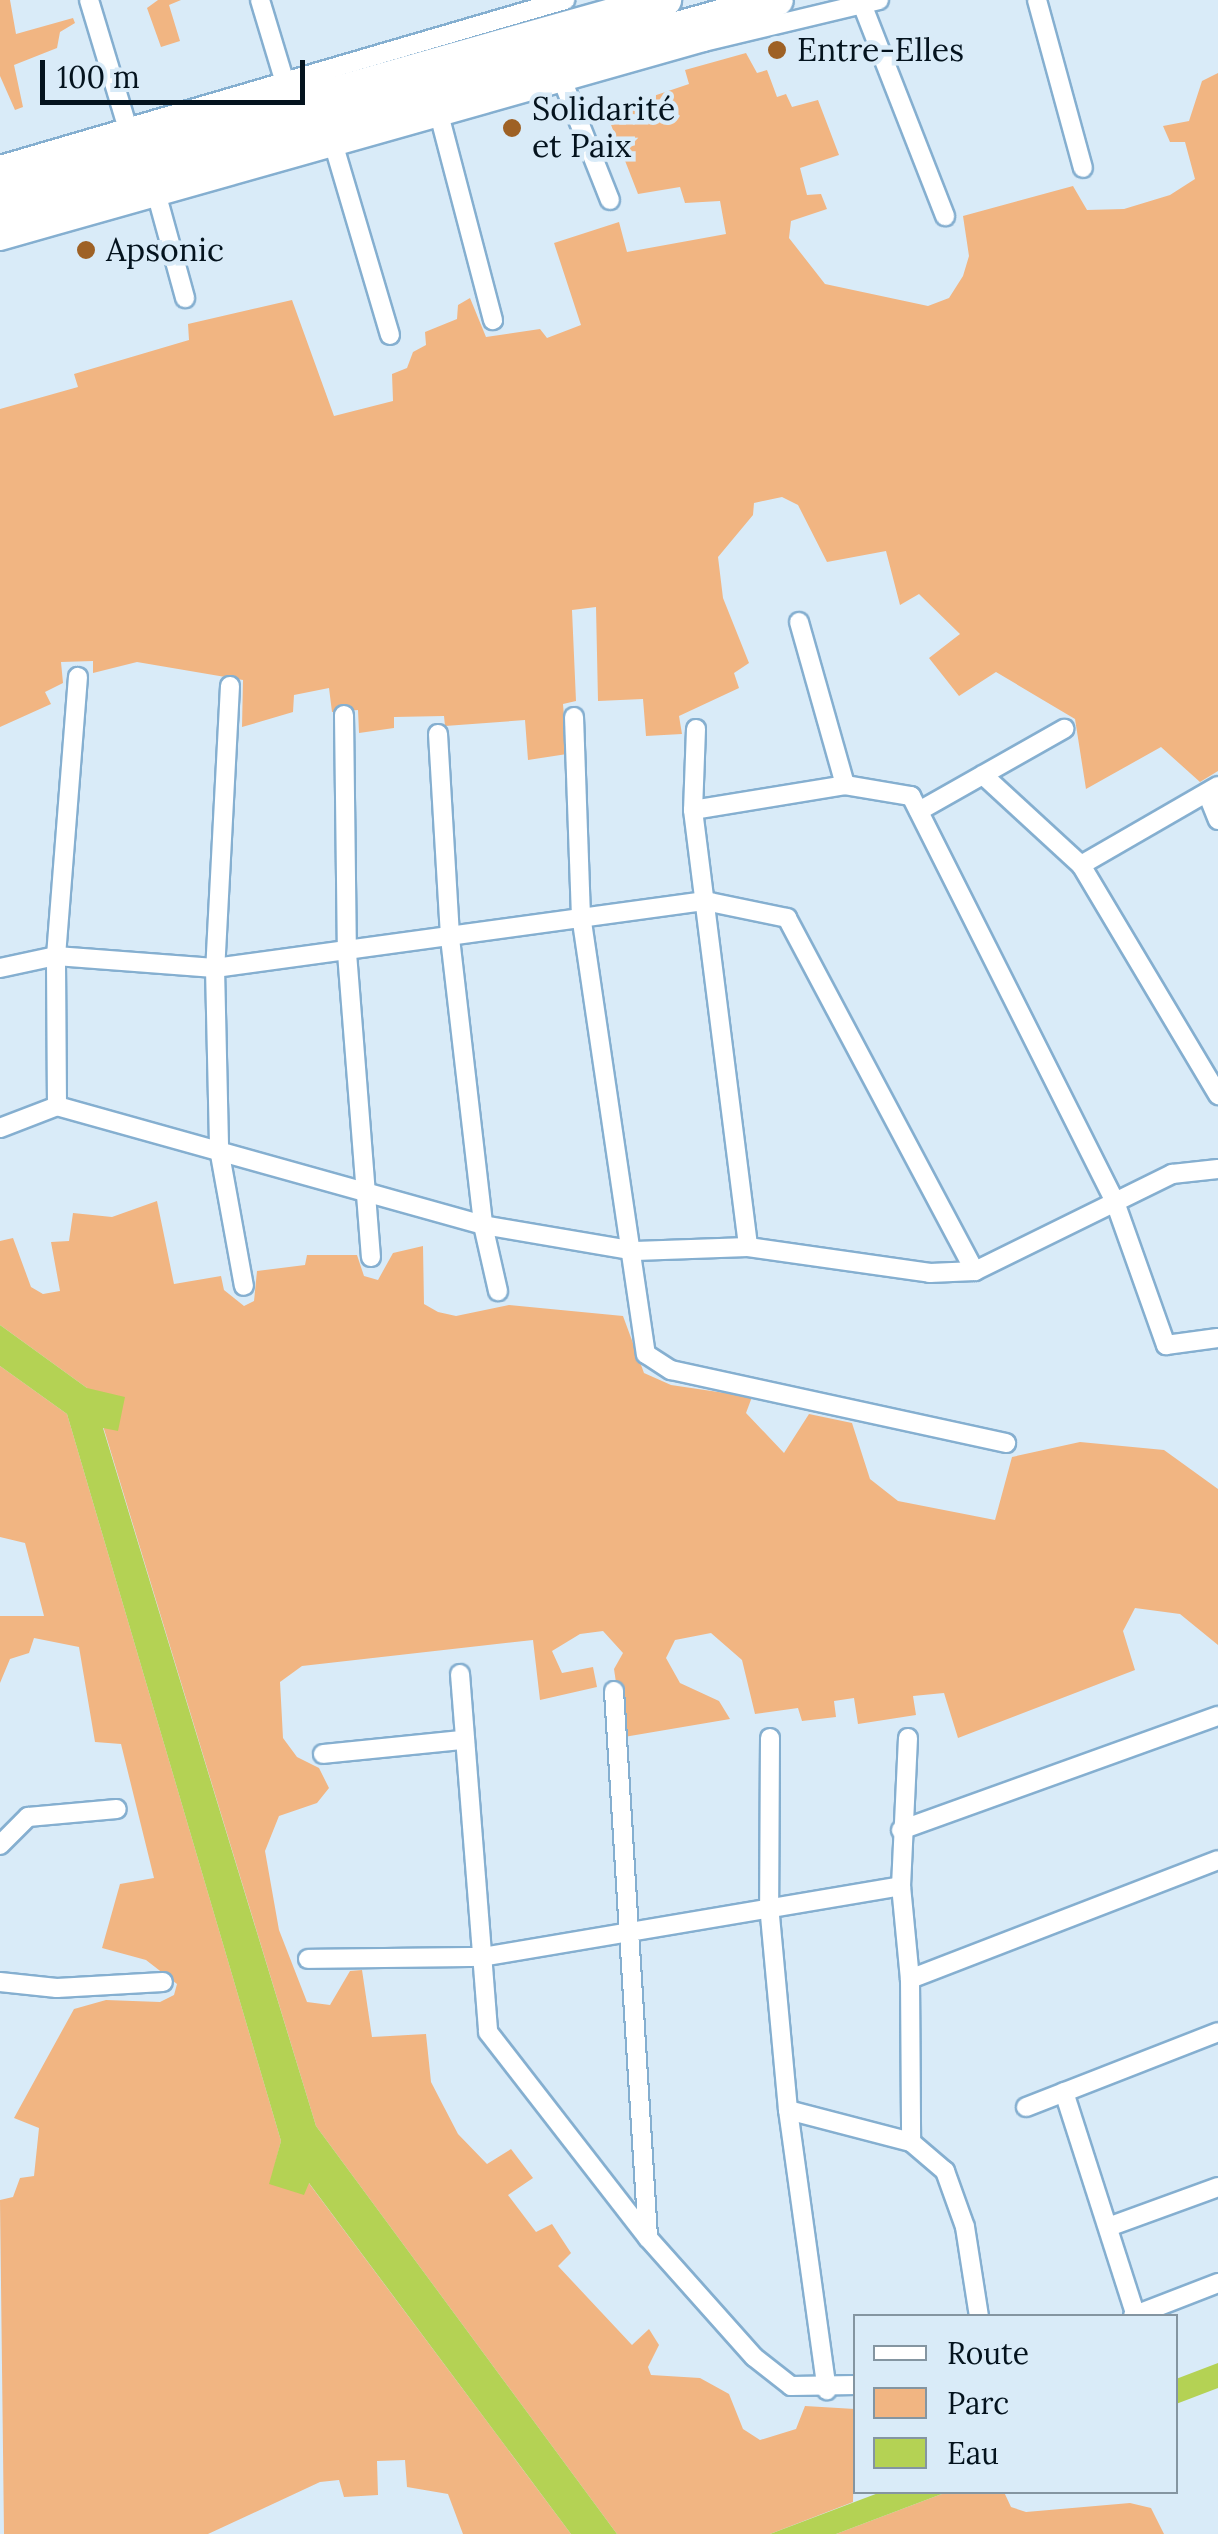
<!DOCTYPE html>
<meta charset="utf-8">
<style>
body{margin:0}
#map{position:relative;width:1218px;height:2534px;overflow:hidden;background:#d9ebf8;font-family:Lora,serif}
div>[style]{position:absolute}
.green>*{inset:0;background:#f1b582}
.water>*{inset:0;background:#b4d254}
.roads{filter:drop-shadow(2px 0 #85afd0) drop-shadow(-2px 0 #85afd0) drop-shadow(0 2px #85afd0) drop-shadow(0 -2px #85afd0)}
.street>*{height:18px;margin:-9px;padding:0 9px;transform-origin:9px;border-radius:9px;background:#fff}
.highway>*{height:32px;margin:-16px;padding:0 16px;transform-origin:16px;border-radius:16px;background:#fff}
.dots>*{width:28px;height:28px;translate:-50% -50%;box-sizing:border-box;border:5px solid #d9ebf8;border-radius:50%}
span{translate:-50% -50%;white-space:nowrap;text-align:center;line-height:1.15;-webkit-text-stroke:9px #d9ebf8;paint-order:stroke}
.poi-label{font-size:32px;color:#04131e}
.left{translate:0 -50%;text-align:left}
.legend{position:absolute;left:853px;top:2314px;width:325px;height:180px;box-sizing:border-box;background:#d9ebf8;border:2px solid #8495a1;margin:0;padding:12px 18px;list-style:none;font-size:30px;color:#04131e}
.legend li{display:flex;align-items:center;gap:20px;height:50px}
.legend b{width:50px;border:2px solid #8495a1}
.scale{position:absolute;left:40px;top:60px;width:265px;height:45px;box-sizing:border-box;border:5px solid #04131e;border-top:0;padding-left:12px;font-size:30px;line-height:35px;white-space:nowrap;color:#04131e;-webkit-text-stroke:8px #d9ebf8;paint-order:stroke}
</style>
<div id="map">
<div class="green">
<div style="clip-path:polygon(0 0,10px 0,16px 34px,73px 18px,75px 23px,60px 32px,57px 48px,14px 65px,23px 107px,15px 110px,0 76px)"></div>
<div style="clip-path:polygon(158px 0,181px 0,169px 5px,180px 41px,161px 47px,147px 8px)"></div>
<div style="clip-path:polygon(746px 53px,757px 73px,767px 70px,777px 97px,786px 94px,792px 107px,818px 100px,839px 155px,800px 168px,807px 195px,821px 194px,827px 209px,791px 221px,789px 238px,825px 284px,928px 306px,949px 298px,963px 276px,969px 256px,963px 216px,1073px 186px,1087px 210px,1124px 209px,1170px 195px,1195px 179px,1185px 142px,1170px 142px,1163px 126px,1189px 121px,1202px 81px,1218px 73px,1218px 771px,1200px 782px,1161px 747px,1086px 789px,1075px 719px,996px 672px,959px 696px,929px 658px,960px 634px,919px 594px,900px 605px,886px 551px,827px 562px,798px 505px,782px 497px,754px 503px,753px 515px,718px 557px,723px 598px,749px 663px,734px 673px,739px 688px,679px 716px,682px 734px,646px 736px,643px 699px,598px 701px,596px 607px,572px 610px,576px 701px,563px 704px,567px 754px,528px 760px,525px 720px,445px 726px,444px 716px,394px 717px,394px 728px,359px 733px,358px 710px,332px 712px,329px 688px,294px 695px,293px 712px,242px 727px,243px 680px,137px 662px,93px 673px,93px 661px,61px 662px,63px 683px,45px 692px,51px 704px,0 727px,0 409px,78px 387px,74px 374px,189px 340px,188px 324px,292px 300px,334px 416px,393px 401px,392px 374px,407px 368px,413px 352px,426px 345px,425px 332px,457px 319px,458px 305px,470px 298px,486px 337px,540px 329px,547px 338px,581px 325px,554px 243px,619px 222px,627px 252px,726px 234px,720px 201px,685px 203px,680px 187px,638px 194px,606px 112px,689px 84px,685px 70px)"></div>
<div style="clip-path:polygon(157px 1201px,174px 1284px,221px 1276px,224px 1290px,244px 1306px,254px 1301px,257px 1271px,305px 1265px,307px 1255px,357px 1255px,364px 1276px,378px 1280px,393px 1253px,423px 1246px,424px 1304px,438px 1312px,456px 1316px,509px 1305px,623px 1316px,644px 1373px,671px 1385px,752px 1397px,746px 1413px,784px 1453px,809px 1414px,852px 1423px,870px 1479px,898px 1501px,995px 1520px,1012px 1457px,1080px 1442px,1164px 1450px,1218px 1489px,1218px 1645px,1180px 1614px,1135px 1608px,1123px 1631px,1135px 1670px,958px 1738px,944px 1693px,913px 1696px,916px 1715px,858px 1724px,854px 1698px,834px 1701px,836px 1717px,802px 1721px,798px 1708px,755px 1714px,742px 1660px,711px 1633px,675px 1640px,666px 1658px,680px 1683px,719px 1701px,730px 1719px,624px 1737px,614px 1669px,623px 1653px,603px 1631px,580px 1634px,552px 1651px,562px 1673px,593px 1667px,597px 1687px,540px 1700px,533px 1640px,302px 1666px,280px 1682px,283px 1738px,297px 1757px,319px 1768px,329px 1788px,317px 1803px,279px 1816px,265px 1851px,279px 1930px,307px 2002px,330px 2005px,350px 1971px,362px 1970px,372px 2037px,426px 2034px,431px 2082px,458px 2134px,487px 2164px,511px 2149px,533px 2178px,508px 2195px,536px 2232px,552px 2224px,571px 2253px,558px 2266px,632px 2345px,649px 2329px,659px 2345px,648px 2367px,651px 2375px,700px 2378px,729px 2394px,743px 2429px,760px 2440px,796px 2429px,805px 2406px,855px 2409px,853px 2502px,770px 2534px,617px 2534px,316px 2126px,103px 1426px,87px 1388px,0 1325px,0 1241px,13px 1238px,31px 1287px,43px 1294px,60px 1291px,51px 1242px,69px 1241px,73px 1213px,112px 1217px)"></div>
<div style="clip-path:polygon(0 1366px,67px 1414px,281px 2141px,270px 2184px,308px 2182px,571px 2534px,463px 2534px,448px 2494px,407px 2487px,405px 2460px,377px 2461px,378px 2495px,344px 2497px,339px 2480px,320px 2482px,208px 2534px,4px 2534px,0 2200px,13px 2197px,20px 2178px,34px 2176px,39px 2128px,14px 2118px,74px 2009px,106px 2000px,160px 2002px,174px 1995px,177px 1984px,146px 1960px,102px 1948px,120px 1884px,154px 1878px,121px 1744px,95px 1742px,79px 1647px,34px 1638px,29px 1653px,10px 1659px,0 1683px,0 1616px,44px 1616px,25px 1543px,0 1537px)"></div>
<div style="clip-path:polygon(947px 2492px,1004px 2492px,1011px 2507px,1026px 2512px,1130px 2503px,1151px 2508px,1164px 2534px,836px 2534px)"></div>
</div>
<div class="water">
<div style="clip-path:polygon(0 1325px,87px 1388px,125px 1397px,118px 1431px,103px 1428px,316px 2126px,617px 2534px,571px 2534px,309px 2183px,304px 2195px,269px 2184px,281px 2141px,67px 1414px,0 1366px)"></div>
<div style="clip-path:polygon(1218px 2363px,1218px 2388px,1176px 2404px,1176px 2379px)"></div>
<div style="clip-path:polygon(881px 2492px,947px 2492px,836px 2534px,770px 2534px)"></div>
</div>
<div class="roads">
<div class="street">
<div style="left:89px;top:0;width:135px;rotate:73.2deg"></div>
<div style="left:260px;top:0;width:87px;rotate:73.2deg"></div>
<div style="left:1037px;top:0;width:174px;rotate:74.7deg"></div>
<div style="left:862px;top:4px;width:228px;rotate:68.6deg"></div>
<div style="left:563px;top:82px;width:127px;rotate:68.3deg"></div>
<div style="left:440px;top:118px;width:209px;rotate:75.3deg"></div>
<div style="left:334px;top:146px;width:197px;rotate:73.5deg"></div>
<div style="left:0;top:165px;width:589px;rotate:-16.28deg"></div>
<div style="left:157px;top:196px;width:106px;rotate:74.6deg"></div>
<div style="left:0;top:241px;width:732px;rotate:-15.78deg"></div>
<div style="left:704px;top:42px;width:180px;rotate:-13.5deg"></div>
<div style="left:799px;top:622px;width:169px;rotate:74.2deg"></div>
<div style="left:230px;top:686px;width:282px;rotate:93deg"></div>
<div style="left:215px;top:968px;width:181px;rotate:88.7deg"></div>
<div style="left:219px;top:1149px;width:139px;rotate:79.7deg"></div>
<div style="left:344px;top:715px;width:238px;rotate:89.3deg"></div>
<div style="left:347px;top:953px;width:305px;rotate:85.5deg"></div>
<div style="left:574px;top:717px;width:198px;rotate:88deg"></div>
<div style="left:581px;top:915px;width:444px;rotate:81.6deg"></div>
<div style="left:646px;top:1354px;width:30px;rotate:33deg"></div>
<div style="left:671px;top:1370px;width:343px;rotate:12.3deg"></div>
<div style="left:696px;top:729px;width:81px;rotate:92.1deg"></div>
<div style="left:693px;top:810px;width:440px;rotate:82.8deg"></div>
<div style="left:438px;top:734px;width:204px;rotate:86.6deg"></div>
<div style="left:450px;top:938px;width:289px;rotate:83.4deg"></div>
<div style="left:483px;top:1225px;width:68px;rotate:77.2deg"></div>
<div style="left:983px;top:775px;width:133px;rotate:42.6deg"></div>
<div style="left:1081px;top:865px;width:268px;rotate:59.2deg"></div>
<div style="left:1207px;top:793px;width:29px;rotate:68deg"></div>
<div style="left:693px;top:810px;width:154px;rotate:-9.3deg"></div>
<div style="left:845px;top:785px;width:67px;rotate:9.5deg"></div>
<div style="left:911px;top:796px;width:454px;rotate:63.3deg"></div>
<div style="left:1115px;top:1202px;width:152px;rotate:70.4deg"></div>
<div style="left:1166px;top:1345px;width:52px;rotate:-7.7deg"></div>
<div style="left:919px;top:811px;width:167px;rotate:-29.5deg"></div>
<div style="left:1081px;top:865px;width:158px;rotate:-30deg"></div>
<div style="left:0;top:968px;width:57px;rotate:-12.1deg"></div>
<div style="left:56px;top:956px;width:159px;rotate:4.3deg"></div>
<div style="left:215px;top:968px;width:495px;rotate:-7.8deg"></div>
<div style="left:705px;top:901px;width:84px;rotate:11.7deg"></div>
<div style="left:787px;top:918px;width:400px;rotate:62deg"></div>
<div style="left:57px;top:1106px;width:150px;rotate:-90.4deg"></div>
<div style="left:56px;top:956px;width:280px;rotate:-85.5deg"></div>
<div style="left:0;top:1128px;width:61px;rotate:-21.1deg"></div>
<div style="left:57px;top:1106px;width:442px;rotate:15.6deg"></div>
<div style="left:483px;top:1225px;width:154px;rotate:9.7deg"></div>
<div style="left:635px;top:1251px;width:113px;rotate:-2deg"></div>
<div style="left:748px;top:1247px;width:184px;rotate:8.1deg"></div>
<div style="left:930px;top:1273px;width:45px;rotate:-2.5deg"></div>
<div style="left:975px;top:1271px;width:220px;rotate:-26.2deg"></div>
<div style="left:1172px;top:1174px;width:46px;rotate:-6.2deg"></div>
<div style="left:460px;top:1674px;width:359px;rotate:85.5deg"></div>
<div style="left:488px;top:2032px;width:261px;rotate:52.2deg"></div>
<div style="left:648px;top:2238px;width:159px;rotate:48.3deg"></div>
<div style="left:754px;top:2357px;width:47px;rotate:38.1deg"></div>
<div style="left:791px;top:2386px;width:65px;rotate:-0.9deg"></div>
<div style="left:614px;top:1691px;width:548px;rotate:86.44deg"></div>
<div style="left:770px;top:1738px;width:167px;rotate:90.3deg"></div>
<div style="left:769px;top:1905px;width:206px;rotate:84.7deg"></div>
<div style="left:788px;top:2110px;width:283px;rotate:82.1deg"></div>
<div style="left:908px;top:1738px;width:148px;rotate:92.7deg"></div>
<div style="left:901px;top:1886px;width:93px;rotate:84.5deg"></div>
<div style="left:910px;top:1979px;width:163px;rotate:89.6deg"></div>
<div style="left:323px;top:1754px;width:140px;rotate:-5.8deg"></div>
<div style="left:901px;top:1830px;width:337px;rotate:-19.8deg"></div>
<div style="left:0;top:1845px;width:40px;rotate:-45deg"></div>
<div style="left:28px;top:1817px;width:89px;rotate:-5.1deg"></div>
<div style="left:308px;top:1959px;width:174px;rotate:-0.7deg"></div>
<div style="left:482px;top:1957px;width:425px;rotate:-9.6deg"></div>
<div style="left:910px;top:1979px;width:330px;rotate:-21.1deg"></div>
<div style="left:0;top:1982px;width:57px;rotate:6deg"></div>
<div style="left:57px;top:1988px;width:106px;rotate:-3.2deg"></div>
<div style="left:1064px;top:2092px;width:235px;rotate:72.2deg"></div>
<div style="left:1026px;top:2107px;width:206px;rotate:-21.3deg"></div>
<div style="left:788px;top:2110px;width:127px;rotate:14.6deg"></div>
<div style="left:911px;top:2142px;width:45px;rotate:40.5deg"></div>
<div style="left:945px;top:2171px;width:59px;rotate:70.3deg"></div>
<div style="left:965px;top:2227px;width:90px;rotate:81.1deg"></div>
<div style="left:1111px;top:2226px;width:114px;rotate:-20deg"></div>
<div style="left:1133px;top:2316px;width:91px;rotate:-21.2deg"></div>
</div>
<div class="highway">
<div style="left:0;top:187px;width:691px;rotate:-15.71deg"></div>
<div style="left:0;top:219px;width:807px;rotate:-15.74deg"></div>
</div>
</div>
<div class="dots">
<div style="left:777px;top:50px;background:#9e6125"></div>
<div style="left:512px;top:128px;background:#9e6125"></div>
<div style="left:86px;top:250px;background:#9e6125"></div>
</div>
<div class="poi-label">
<span class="left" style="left:797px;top:50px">Entre-Elles</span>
<span class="left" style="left:532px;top:128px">Solidarité<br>et Paix</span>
<span class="left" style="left:106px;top:250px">Apsonic</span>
</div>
<ul class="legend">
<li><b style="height:12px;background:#fff"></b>Route</li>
<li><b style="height:28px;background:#f1b582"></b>Parc</li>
<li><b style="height:28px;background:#b4d254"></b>Eau</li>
</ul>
<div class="scale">100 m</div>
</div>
